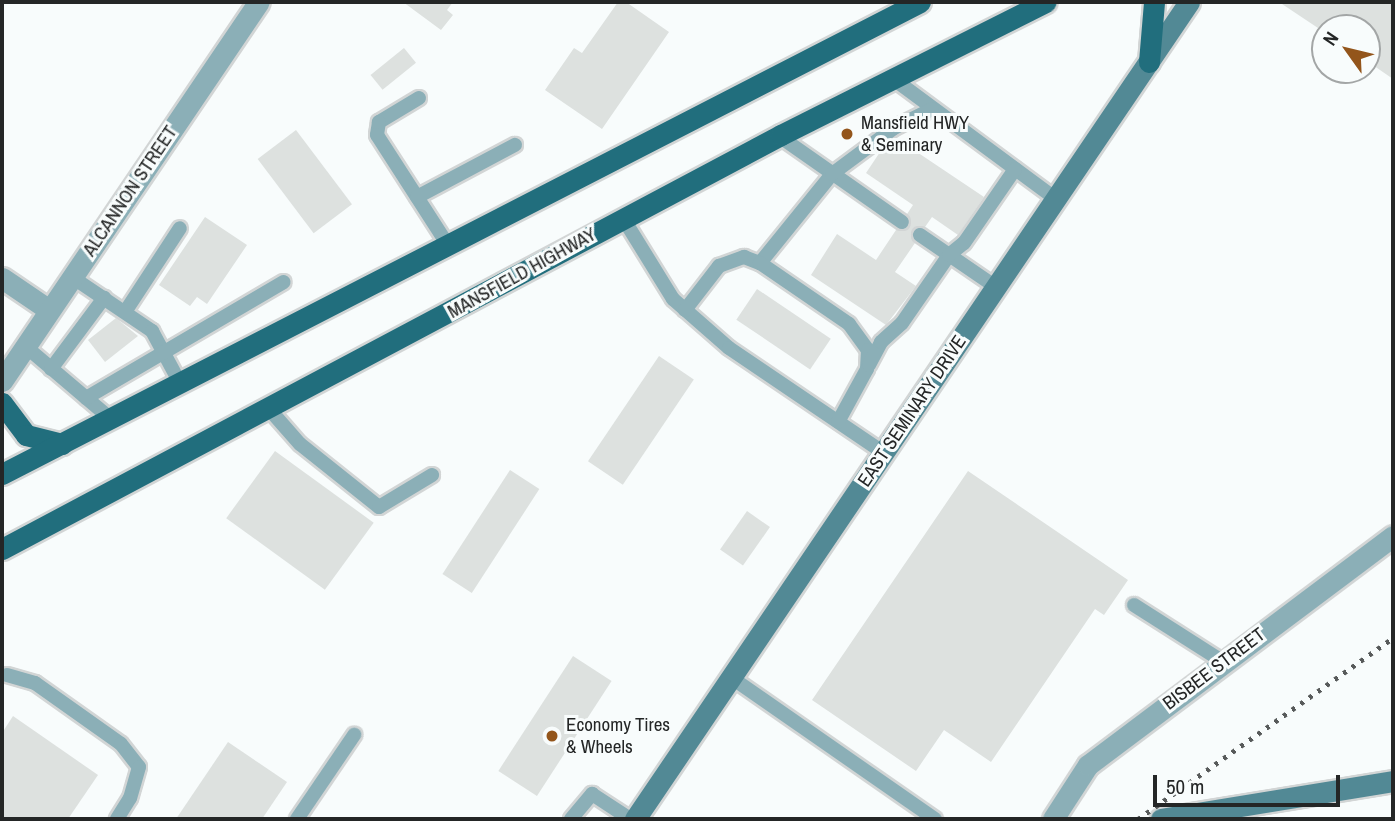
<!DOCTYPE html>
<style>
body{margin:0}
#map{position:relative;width:1395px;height:821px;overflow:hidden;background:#f8fcfc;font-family:"Archivo Narrow",sans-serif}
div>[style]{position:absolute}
.building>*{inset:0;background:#dde1df;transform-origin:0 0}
.roads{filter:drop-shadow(2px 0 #d2d5d5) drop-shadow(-2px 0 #d2d5d5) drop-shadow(0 2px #d2d5d5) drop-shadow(0 -2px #d2d5d5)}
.lane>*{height:14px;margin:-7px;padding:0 7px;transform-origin:7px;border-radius:7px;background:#8bafb7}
.street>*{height:21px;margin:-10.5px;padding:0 10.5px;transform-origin:10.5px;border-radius:10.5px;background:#8bafb7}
.secondary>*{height:21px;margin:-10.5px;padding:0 10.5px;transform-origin:10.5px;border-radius:10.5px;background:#528995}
.primary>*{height:21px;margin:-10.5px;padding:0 10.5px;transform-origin:10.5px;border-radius:10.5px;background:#216e7d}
.rail>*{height:5px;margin-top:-2.5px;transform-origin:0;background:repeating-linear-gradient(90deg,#575a5a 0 3.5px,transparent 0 10.5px)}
.dots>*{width:19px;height:19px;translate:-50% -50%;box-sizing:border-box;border:4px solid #f8fcfc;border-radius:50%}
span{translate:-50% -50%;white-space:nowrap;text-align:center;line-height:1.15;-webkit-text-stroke:6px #f8fcfc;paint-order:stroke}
.poi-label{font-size:19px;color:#242626}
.left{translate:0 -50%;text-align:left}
.street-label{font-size:19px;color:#242626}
.frame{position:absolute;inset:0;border:4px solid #242626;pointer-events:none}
.north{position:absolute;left:1311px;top:14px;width:70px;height:70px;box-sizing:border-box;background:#f8fcfc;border:2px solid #a3a6a6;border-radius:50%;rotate:304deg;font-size:19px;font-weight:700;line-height:28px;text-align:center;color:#242626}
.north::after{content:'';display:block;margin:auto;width:24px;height:32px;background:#93551b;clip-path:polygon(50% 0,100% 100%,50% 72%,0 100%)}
.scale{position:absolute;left:1153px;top:775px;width:187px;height:32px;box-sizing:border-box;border:4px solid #242626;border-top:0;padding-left:9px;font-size:21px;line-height:24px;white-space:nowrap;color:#242626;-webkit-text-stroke:5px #f8fcfc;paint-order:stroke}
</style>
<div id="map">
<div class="building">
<div style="clip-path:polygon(403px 2px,453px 2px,447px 10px,453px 15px,441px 30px)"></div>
<div style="clip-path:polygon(618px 2px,626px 2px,669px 32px,602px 129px,545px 90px,574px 48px,582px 53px)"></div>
<div style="clip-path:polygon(1279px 2px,1393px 2px,1393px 79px,1367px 61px,1367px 28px,1318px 28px)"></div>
<div style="left:404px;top:48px;width:19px;height:43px;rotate:51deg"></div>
<div style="left:296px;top:130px;width:93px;height:48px;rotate:53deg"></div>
<div style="clip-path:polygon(896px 138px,984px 197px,958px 235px,932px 217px,925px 227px,913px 229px,915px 243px,895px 272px,916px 286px,886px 325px,811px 275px,837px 234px,876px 260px,896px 230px,910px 227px,907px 214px,913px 205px,866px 173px,882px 149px)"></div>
<div style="clip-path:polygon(205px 217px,247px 245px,207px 304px,197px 297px,190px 306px,159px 285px)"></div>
<div style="left:757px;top:289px;width:89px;height:37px;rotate:34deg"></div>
<div style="clip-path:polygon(116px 318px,138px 336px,105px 362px,88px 340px)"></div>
<div style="left:659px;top:356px;width:42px;height:127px;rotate:34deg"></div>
<div style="left:275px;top:451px;width:122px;height:83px;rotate:36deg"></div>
<div style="left:510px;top:470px;width:35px;height:124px;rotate:33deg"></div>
<div style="clip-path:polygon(968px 471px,1128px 580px,1104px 615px,1095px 609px,991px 762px,944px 730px,916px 771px,812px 700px)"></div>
<div style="left:747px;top:511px;width:28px;height:47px;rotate:35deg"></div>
<div style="left:573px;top:656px;width:46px;height:137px;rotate:33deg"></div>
<div style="clip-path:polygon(13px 716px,98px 775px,68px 819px,2px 819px,2px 733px)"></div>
<div style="clip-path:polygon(228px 742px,287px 782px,262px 819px,176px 819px)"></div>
</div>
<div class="roads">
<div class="lane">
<div style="left:895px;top:80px;width:200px;rotate:36.5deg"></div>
<div style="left:419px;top:98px;width:47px;rotate:149deg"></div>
<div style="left:379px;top:122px;width:13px;rotate:99deg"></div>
<div style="left:377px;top:135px;width:131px;rotate:57.2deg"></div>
<div style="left:779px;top:136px;width:150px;rotate:35deg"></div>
<div style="left:417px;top:197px;width:111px;rotate:-28deg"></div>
<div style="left:623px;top:218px;width:95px;rotate:58.3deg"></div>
<div style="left:673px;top:299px;width:74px;rotate:41.2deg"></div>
<div style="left:729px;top:348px;width:187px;rotate:34.1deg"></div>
<div style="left:920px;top:235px;width:92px;rotate:34.4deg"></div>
<div style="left:760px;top:263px;width:114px;rotate:-51deg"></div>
<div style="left:832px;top:174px;width:77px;rotate:-36.6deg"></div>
<div style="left:894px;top:128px;width:42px;rotate:-26.6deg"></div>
<div style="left:72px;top:277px;width:97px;rotate:34deg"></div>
<div style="left:152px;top:331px;width:59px;rotate:61.7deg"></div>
<div style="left:685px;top:310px;width:56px;rotate:-52.3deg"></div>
<div style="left:719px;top:266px;width:27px;rotate:-20deg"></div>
<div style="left:744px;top:257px;width:17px;rotate:21deg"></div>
<div style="left:760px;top:263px;width:108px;rotate:34.4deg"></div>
<div style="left:849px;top:324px;width:32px;rotate:54deg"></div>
<div style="left:868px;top:350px;width:19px;rotate:93deg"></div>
<div style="left:867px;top:369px;width:60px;rotate:118.7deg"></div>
<div style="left:125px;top:312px;width:100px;rotate:-56.8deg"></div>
<div style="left:25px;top:346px;width:111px;rotate:40.3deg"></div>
<div style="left:869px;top:365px;width:26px;rotate:-62deg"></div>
<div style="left:881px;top:342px;width:28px;rotate:-42deg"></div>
<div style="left:902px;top:323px;width:83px;rotate:-55.3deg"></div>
<div style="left:949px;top:255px;width:19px;rotate:-39deg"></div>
<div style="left:964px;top:243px;width:90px;rotate:-55.4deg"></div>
<div style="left:51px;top:369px;width:89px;rotate:-53.3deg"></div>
<div style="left:86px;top:398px;width:229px;rotate:-30.4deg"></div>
<div style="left:270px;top:410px;width:45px;rotate:48.6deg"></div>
<div style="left:300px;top:444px;width:101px;rotate:38.6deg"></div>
<div style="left:379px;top:507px;width:62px;rotate:-31.1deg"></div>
<div style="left:1134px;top:605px;width:104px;rotate:32.5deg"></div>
<div style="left:7px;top:675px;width:29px;rotate:16deg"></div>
<div style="left:35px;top:683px;width:105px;rotate:35.3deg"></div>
<div style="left:121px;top:744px;width:29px;rotate:52deg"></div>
<div style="left:139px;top:767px;width:32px;rotate:106deg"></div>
<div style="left:130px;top:798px;width:25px;rotate:122deg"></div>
<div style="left:732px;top:678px;width:247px;rotate:34.8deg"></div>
<div style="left:297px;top:819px;width:102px;rotate:-55.8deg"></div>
<div style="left:571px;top:819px;width:33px;rotate:-50deg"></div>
<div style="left:592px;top:794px;width:45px;rotate:33.3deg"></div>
</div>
<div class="street">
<div style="left:2px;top:278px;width:57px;rotate:34.2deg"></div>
<div style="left:2px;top:381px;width:458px;rotate:-55.9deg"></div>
<div style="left:1053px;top:819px;width:64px;rotate:-57.1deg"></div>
<div style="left:1088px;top:765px;width:381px;rotate:-36.9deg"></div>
</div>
<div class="secondary">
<div style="left:635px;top:819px;width:987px;rotate:-55.86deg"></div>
<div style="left:1161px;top:819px;width:235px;rotate:-9.3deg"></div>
</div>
<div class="primary">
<div style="left:1149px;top:62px;width:60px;rotate:-85.2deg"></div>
<div style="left:2px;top:403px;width:40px;rotate:53deg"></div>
<div style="left:26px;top:435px;width:37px;rotate:14deg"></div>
<div style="left:2px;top:474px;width:1032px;rotate:-27.21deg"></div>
<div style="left:2px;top:549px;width:882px;rotate:-27.99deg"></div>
<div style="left:781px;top:135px;width:296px;rotate:-26.7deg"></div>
</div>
</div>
<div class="rail">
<div style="left:1138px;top:819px;width:313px;rotate:-35.4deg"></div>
</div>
<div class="dots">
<div style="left:847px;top:134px;background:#93551b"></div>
<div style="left:552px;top:736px;background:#93551b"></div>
</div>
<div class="poi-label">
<span class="left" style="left:861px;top:134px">Mansfield HWY<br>&amp; Seminary</span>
<span class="left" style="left:566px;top:736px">Economy Tires<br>&amp; Wheels</span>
</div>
<div class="street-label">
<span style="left:130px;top:191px;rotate:-56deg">ALCANNON STREET</span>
<span style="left:522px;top:273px;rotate:-29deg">MANSFIELD HIGHWAY</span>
<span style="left:912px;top:411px;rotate:-56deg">EAST SEMINARY DRIVE</span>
<span style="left:1214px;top:669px;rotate:-37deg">BISBEE STREET</span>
</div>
<div class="frame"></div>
<div class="north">N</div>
<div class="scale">50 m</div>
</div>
